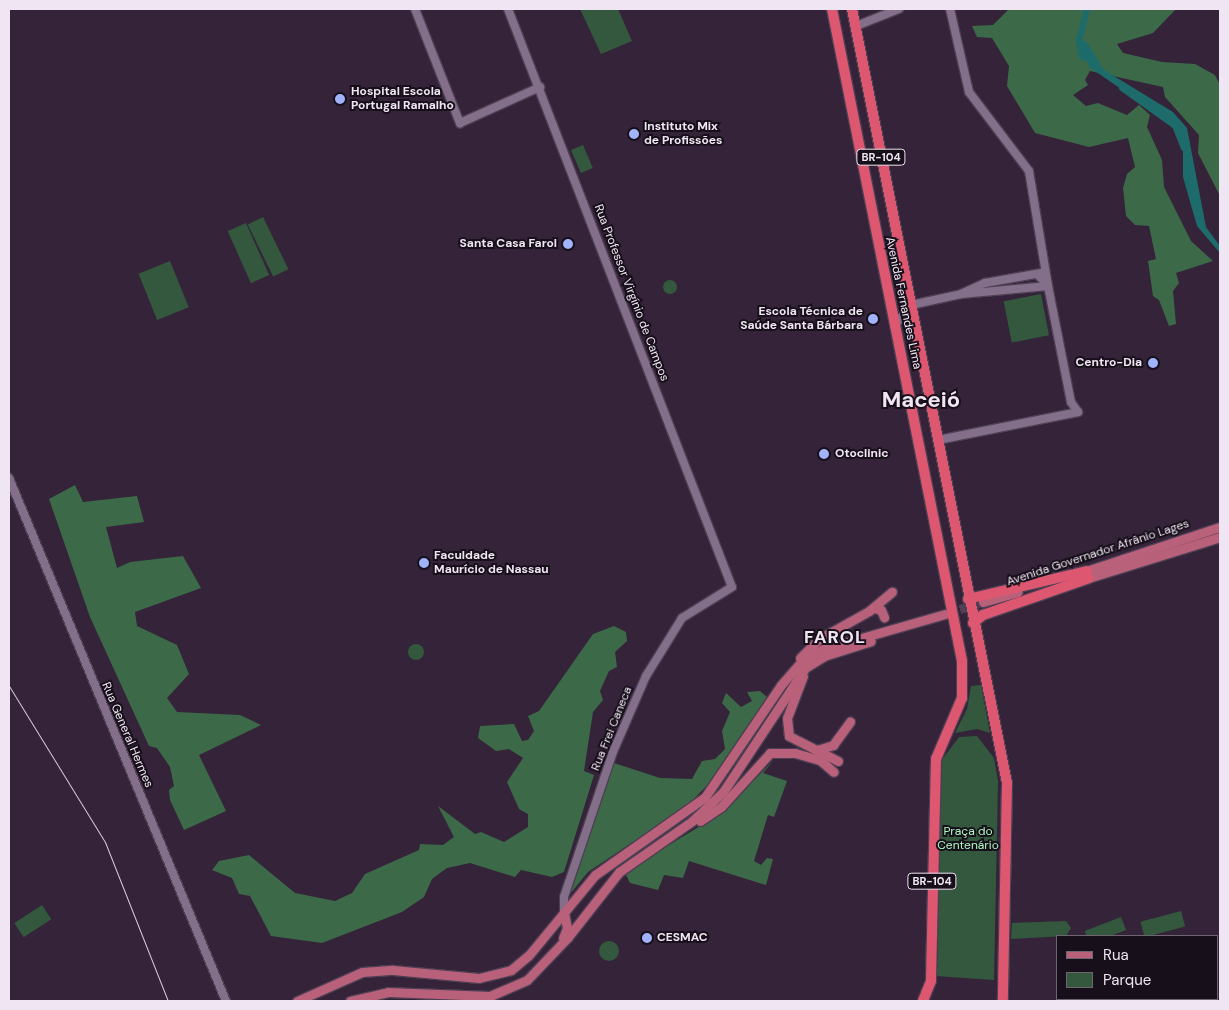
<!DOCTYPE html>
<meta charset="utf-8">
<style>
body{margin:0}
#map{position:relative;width:1229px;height:1010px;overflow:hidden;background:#342339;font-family:"DM Sans",sans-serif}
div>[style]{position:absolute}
.green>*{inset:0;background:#33583e;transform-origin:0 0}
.round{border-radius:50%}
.forest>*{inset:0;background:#3c6a49}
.water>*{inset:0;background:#1d6b6b}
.canal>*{height:6px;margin:-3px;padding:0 3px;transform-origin:3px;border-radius:3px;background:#1d6b6b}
.primary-tunnel>*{height:9px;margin-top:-4.5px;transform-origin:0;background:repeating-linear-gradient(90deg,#504055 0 9px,transparent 0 13.5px)}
.roads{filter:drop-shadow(1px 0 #4e3f53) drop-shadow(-1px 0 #4e3f53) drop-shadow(0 1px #4e3f53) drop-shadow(0 -1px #4e3f53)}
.secondary>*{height:8px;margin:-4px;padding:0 4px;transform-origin:4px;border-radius:4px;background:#836f89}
.primary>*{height:9px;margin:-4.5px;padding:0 4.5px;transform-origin:4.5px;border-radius:4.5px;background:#b9617a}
.highway>*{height:10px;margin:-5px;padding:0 5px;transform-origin:5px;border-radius:5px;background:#dd5770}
.tram>*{height:1px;margin:-0.5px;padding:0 0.5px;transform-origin:0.5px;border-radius:0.5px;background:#d7cbda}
.dots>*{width:14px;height:14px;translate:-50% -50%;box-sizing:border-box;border:2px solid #17101a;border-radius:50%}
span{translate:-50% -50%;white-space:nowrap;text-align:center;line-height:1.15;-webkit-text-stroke:4px #17101a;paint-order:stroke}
.shield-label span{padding:1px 4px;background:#17101a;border:1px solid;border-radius:4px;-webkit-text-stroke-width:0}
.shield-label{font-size:11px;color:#f0e5f3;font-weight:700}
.poi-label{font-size:12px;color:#f0e5f3;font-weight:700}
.left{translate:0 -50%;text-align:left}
.right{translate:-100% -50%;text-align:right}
.street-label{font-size:12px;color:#f0e5f3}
.park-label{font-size:12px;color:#aef7c1}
.district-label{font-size:18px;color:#f0e5f3;font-weight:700;letter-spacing:1px}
.town-label{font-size:22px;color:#f0e5f3;font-weight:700}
.frame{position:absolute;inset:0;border:10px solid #f0e5f3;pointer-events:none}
.legend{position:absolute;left:1056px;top:935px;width:162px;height:65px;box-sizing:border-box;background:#17101a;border:1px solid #6e6571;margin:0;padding:6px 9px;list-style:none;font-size:15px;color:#f0e5f3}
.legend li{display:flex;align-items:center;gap:10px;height:25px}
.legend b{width:25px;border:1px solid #6e6571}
</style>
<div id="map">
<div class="green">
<div style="clip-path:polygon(580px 9px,618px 9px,632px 41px,601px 54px)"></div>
<div style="left:583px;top:145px;width:25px;height:13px;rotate:67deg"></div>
<div style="left:263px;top:217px;width:58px;height:17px;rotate:64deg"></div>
<div style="left:246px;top:223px;width:57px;height:20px;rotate:66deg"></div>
<div style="left:170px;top:261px;width:50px;height:34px;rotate:68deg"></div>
<div class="round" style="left:663px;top:280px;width:14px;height:14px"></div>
<div style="left:1041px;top:294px;width:42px;height:38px;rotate:79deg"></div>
<div class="round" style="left:408px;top:644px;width:16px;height:16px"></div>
<div style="clip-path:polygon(981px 685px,990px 733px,977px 729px,955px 733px,967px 709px,971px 686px)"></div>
<div style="clip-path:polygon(977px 736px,994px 758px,998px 781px,994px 980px,935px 976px,941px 761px,959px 737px)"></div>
<div style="left:42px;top:905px;width:17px;height:33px;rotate:57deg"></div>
<div style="left:1181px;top:911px;width:16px;height:42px;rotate:75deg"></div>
<div style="left:1121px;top:917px;width:14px;height:39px;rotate:69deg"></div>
<div style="clip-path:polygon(1066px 921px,1071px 928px,1066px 936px,1011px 939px,1012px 923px)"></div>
<div class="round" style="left:599px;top:941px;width:20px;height:20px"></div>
</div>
<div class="forest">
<div style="clip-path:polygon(1009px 9px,1176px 9px,1153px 33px,1117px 44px,1123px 53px,1162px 62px,1195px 64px,1215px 75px,1220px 85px,1220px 196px,1198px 153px,1199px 135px,1165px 97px,1163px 87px,1090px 71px,1085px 80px,1088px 85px,1073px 95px,1086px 106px,1098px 103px,1127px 115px,1139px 105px,1150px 115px,1147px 127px,1162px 160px,1164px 187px,1191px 241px,1213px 261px,1176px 273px,1179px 283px,1173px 291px,1176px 324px,1169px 326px,1159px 300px,1153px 296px,1148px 261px,1156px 259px,1149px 226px,1135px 225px,1126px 216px,1123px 188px,1127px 174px,1135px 167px,1128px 138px,1089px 147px,1035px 133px,1007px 86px,1009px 66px,992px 38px,977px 37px,972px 26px,993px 25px)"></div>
<div style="clip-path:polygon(75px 485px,83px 502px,137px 496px,144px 522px,106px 527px,117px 568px,130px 562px,183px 556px,201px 588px,135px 612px,137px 626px,177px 645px,189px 674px,167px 698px,177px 712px,240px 715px,261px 725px,199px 755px,226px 811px,184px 830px,170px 800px,169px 790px,174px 786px,170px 767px,157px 748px,149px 746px,90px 617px,49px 499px)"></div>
<div style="clip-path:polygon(614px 626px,626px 632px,627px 641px,615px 652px,617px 667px,609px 671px,600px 691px,603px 700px,593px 712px,584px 771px,594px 775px,564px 872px,552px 877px,521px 870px,515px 877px,470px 863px,447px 868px,432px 879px,424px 897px,402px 912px,322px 943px,271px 936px,250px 896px,239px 894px,232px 878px,212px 870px,219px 861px,249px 855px,295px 893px,335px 901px,352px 893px,365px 874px,419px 850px,420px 844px,443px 845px,454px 837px,438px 806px,475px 834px,481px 832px,504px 842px,528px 827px,528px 814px,519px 809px,507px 782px,523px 758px,509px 749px,496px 751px,478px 738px,480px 726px,514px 724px,522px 741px,528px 740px,534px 731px,528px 716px,539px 711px,593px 634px)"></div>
<div style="clip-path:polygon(760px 691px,767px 697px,715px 777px,688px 805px,588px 872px,570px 894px,614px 763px,660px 778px,692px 779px,702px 761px,715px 759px,725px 749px,722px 731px,730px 712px,722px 703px,726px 693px,741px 707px,752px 701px,747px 692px)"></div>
<div style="clip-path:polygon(774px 760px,763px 773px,787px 781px,774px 817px,768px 815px,754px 861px,761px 865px,767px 858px,773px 859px,766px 885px,689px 861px,683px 878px,664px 875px,658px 890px,630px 883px,626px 875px,636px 865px,720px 814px)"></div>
</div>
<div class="water">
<div style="clip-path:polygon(1079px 41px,1086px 41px,1104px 70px,1173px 112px,1187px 128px,1206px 227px,1220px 246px,1220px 253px,1197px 226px,1183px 177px,1183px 140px,1175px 126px,1089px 67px)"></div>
</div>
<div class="canal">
<div style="left:1087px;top:9px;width:33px;rotate:104deg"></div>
<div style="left:1079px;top:41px;width:16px;rotate:79deg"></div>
<div style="left:1082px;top:57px;width:6px;rotate:9deg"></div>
<div style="left:1122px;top:88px;width:65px;rotate:35.6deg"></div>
<div style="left:1175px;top:126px;width:24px;rotate:68deg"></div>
</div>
<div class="primary-tunnel">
<div style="left:947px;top:613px;width:38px;rotate:-17deg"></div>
</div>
<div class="roads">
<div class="secondary">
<div style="left:415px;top:9px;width:123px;rotate:68.5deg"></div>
<div style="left:460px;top:123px;width:88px;rotate:-24.2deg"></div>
<div style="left:508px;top:9px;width:620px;rotate:68.82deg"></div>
<div style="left:732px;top:587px;width:59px;rotate:148.2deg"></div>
<div style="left:682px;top:618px;width:68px;rotate:121.8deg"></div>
<div style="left:646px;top:676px;width:83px;rotate:113.5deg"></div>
<div style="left:613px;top:752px;width:153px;rotate:108.7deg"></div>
<div style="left:564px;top:897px;width:15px;rotate:90deg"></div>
<div style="left:950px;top:9px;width:85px;rotate:77.1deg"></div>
<div style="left:969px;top:92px;width:99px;rotate:52.8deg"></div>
<div style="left:1029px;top:171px;width:117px;rotate:80.6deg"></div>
<div style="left:1048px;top:286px;width:87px;rotate:174.7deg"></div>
<div style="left:856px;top:26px;width:46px;rotate:-21.6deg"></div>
<div style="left:895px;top:325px;width:26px;rotate:-51deg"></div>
<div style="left:911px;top:305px;width:51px;rotate:-12.4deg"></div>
<div style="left:961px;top:294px;width:26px;rotate:-25deg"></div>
<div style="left:985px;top:283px;width:57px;rotate:-10.1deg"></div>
<div style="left:938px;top:440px;width:143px;rotate:-11.3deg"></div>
<div style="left:1078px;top:412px;width:12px;rotate:-125deg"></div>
<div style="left:1071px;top:402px;width:118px;rotate:-101.2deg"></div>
<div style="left:1048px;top:286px;width:15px;rotate:-132deg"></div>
<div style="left:9px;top:478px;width:566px;rotate:67.47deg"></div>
</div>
<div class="primary">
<div style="left:1080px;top:573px;width:147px;rotate:-18.2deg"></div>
<div style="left:1082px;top:580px;width:145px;rotate:-17.3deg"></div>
<div style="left:983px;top:602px;width:36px;rotate:-16deg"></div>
<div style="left:874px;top:608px;width:7px;rotate:16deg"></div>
<div style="left:881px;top:610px;width:8px;rotate:67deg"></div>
<div style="left:800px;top:658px;width:27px;rotate:-45deg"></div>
<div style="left:819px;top:639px;width:57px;rotate:-29.2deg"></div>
<div style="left:869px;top:611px;width:30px;rotate:-40deg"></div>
<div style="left:803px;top:676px;width:45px;rotate:110.9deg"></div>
<div style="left:787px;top:718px;width:18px;rotate:84deg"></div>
<div style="left:789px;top:736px;width:55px;rotate:27deg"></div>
<div style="left:817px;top:750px;width:17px;rotate:-17deg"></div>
<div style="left:833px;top:745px;width:29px;rotate:-54deg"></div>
<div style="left:700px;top:821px;width:25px;rotate:-34deg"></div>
<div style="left:721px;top:807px;width:73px;rotate:-47.8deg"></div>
<div style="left:770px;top:753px;width:25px"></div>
<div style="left:795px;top:753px;width:26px;rotate:16deg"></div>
<div style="left:820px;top:760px;width:18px;rotate:41deg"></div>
<div style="left:563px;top:938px;width:11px;rotate:-68deg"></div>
<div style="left:567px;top:928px;width:16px;rotate:-101deg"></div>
<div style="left:297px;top:1001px;width:71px;rotate:-24deg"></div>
<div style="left:362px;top:972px;width:31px;rotate:-4deg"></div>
<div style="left:393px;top:970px;width:86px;rotate:5.3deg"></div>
<div style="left:479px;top:978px;width:33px;rotate:-14deg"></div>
<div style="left:511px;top:970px;width:23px;rotate:-40deg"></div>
<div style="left:529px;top:955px;width:104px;rotate:-50.5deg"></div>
<div style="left:595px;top:875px;width:135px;rotate:-35.3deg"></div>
<div style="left:705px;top:797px;width:135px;rotate:-55.8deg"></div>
<div style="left:781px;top:685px;width:35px;rotate:-49deg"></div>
<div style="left:804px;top:659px;width:21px;rotate:-28deg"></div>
<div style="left:823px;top:649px;width:127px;rotate:-16deg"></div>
<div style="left:350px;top:1001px;width:39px;rotate:-13deg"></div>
<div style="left:388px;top:992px;width:102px;rotate:2.2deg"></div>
<div style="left:490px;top:996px;width:40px;rotate:-23.4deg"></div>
<div style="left:527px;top:980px;width:59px;rotate:-46.4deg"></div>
<div style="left:568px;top:937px;width:83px;rotate:-51.9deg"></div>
<div style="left:619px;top:872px;width:89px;rotate:-34.9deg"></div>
<div style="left:692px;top:821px;width:42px;rotate:-43.1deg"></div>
<div style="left:723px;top:792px;width:149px;rotate:-56.5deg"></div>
<div style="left:805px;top:668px;width:22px;rotate:-32deg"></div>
<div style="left:824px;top:656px;width:49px;rotate:-17.7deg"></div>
</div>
<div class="highway">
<div style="left:832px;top:9px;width:665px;rotate:78.72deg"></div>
<div style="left:962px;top:661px;width:37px;rotate:90deg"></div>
<div style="left:962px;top:698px;width:66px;rotate:113.1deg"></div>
<div style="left:936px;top:759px;width:222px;rotate:91.3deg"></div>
<div style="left:931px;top:981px;width:22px;rotate:112deg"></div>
<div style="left:852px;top:9px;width:789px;rotate:78.68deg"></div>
<div style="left:1007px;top:783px;width:218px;rotate:91.1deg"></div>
<div style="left:968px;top:599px;width:122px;rotate:-13.2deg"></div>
<div style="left:973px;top:623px;width:13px;rotate:-39deg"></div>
<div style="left:983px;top:615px;width:112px;rotate:-19.2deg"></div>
</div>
</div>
<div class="tram">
<div style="left:9px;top:686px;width:183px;rotate:58.4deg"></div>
<div style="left:105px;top:842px;width:171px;rotate:68.4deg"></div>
</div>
<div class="dots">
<div style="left:340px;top:99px;background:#a1b3fd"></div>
<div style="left:634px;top:134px;background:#a1b3fd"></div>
<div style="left:568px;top:244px;background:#a1b3fd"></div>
<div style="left:873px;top:319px;background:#a1b3fd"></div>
<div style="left:1153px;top:363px;background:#a1b3fd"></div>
<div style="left:824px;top:454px;background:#a1b3fd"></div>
<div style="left:424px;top:563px;background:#a1b3fd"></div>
<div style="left:647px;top:938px;background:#a1b3fd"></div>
</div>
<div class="shield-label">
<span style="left:881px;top:157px">BR-104</span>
<span style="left:932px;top:881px">BR-104</span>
</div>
<div class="poi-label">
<span class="left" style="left:351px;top:99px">Hospital Escola<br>Portugal Ramalho</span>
<span class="left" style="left:644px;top:134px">Instituto Mix<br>de Profissões</span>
<span class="right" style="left:557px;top:244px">Santa Casa Farol</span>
<span class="right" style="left:863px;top:319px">Escola Técnica de<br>Saúde Santa Bárbara</span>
<span class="right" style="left:1142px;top:363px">Centro-Dia</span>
<span class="left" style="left:835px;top:454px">Otoclinic</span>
<span class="left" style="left:434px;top:563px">Faculdade<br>Maurício de Nassau</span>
<span class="left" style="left:657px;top:938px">CESMAC</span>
</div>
<div class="street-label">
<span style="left:631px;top:293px;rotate:69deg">Rua Professor Virgínio de Campos</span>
<span style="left:903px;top:303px;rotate:78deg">Avenida Fernandes Lima</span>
<span style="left:1098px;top:553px;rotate:-18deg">Avenida Governador Afrânio Lages</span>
<span style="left:612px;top:729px;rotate:-68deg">Rua Frei Caneca</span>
<span style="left:127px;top:735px;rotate:67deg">Rua General Hermes</span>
</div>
<div class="park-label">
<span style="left:968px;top:839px">Praça do<br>Centenário</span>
</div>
<div class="district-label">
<span style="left:835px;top:637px">FAROL</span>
</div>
<div class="town-label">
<span style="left:921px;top:400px">Maceió</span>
</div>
<div class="frame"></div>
<ul class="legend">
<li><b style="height:6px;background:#b9617a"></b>Rua</li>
<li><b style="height:14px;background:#33583e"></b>Parque</li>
</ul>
</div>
